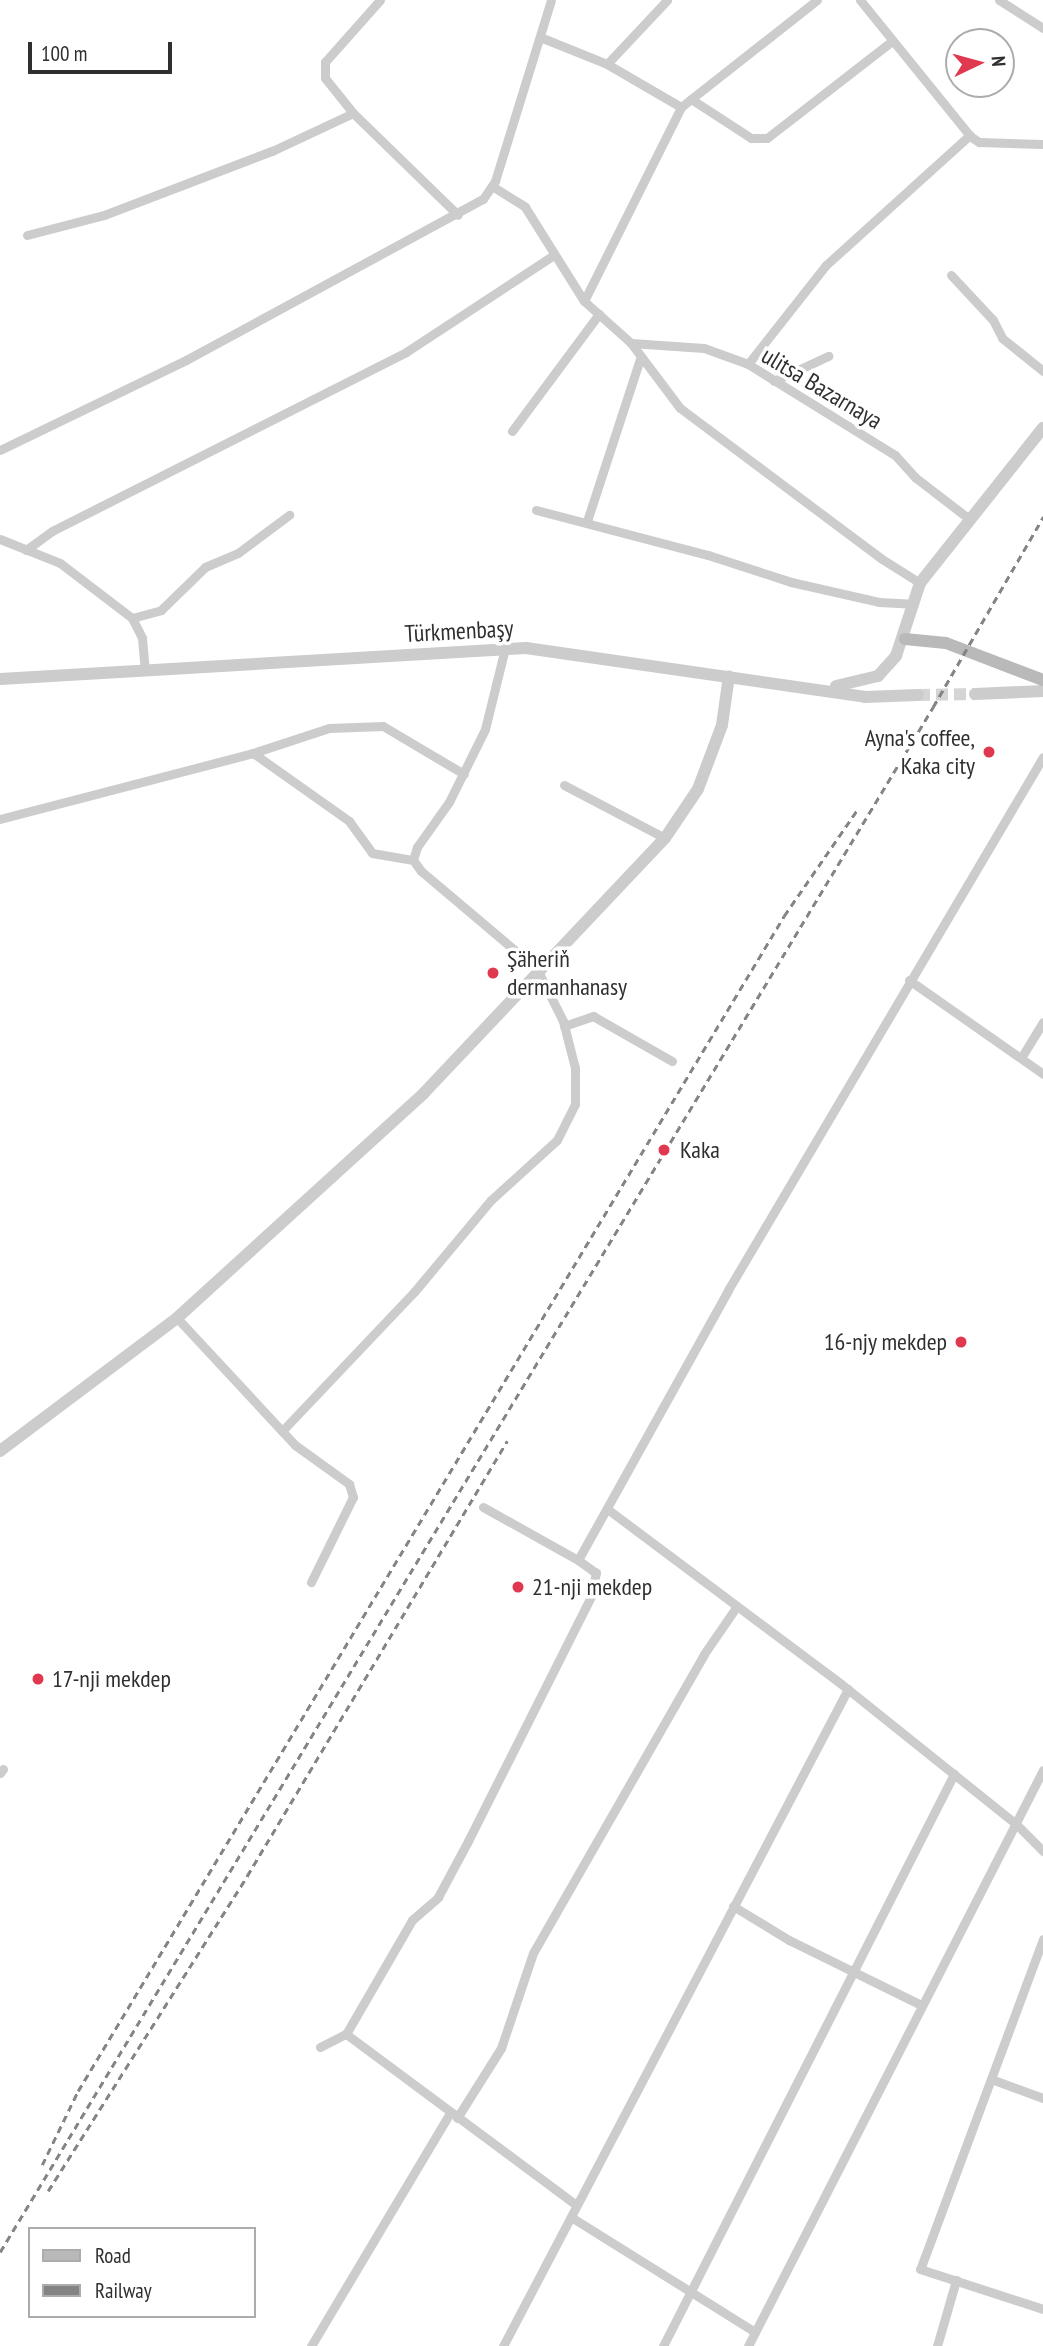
<!DOCTYPE html>
<meta charset="utf-8">
<style>
body{margin:0}
#map{position:relative;width:1043px;height:2346px;overflow:hidden;background:#fff;font-family:"PT Sans Narrow",sans-serif}
div>[style]{position:absolute}
.tertiary-tunnel>*{height:12px;margin-top:-6px;transform-origin:0;background:repeating-linear-gradient(90deg,#d5d5d5 0 12px,transparent 0 18px)}
.minor>*{height:9px;margin:-4.5px;padding:0 4.5px;transform-origin:4.5px;border-radius:4.5px;background:#ccc}
.tertiary>*{height:12px;margin:-6px;padding:0 6px;transform-origin:6px;border-radius:6px;background:#ccc}
.secondary>*{height:12px;margin:-6px;padding:0 6px;transform-origin:6px;border-radius:6px;background:#b9b9b9}
.rail>*{height:2.5px;margin-top:-1.25px;transform-origin:0;background:repeating-linear-gradient(90deg,#848484 0 7px,transparent 0 12px)}
.dots>*{width:19px;height:19px;translate:-50% -50%;box-sizing:border-box;border:4px solid #fff;border-radius:50%}
span{translate:-50% -50%;white-space:nowrap;text-align:center;line-height:1.15;-webkit-text-stroke:7px #fff;paint-order:stroke}
.street-label{font-size:24px;color:#2f2f2f}
.poi-label{font-size:24px;color:#2f2f2f}
.right{translate:-100% -50%;text-align:right}
.left{translate:0 -50%;text-align:left}
.legend{position:absolute;left:28px;top:2227px;width:228px;height:91px;box-sizing:border-box;background:#fff;border:2px solid #acacac;margin:0;padding:9px 12px;list-style:none;font-size:21px;color:#2f2f2f}
.legend li{display:flex;align-items:center;gap:14px;height:35px}
.legend b{width:35px;border:2px solid #acacac}
.north{position:absolute;left:945px;top:28px;width:70px;height:70px;box-sizing:border-box;background:#fff;border:2px solid #acacac;border-radius:50%;rotate:85deg;font-size:19px;font-weight:700;line-height:28px;text-align:center;color:#2f2f2f}
.north::after{content:'';display:block;margin:auto;width:24px;height:32px;background:#e0384f;clip-path:polygon(50% 0,100% 100%,50% 72%,0 100%)}
.scale{position:absolute;left:28px;top:42px;width:144px;height:32px;box-sizing:border-box;border:4px solid #2f2f2f;border-top:0;padding-left:9px;font-size:21px;line-height:24px;white-space:nowrap;color:#2f2f2f;-webkit-text-stroke:5px #fff;paint-order:stroke}
</style>
<div id="map">
<div class="tertiary-tunnel">
<div style="left:918px;top:695px;width:57px;rotate:-1deg"></div>
</div>
<div class="minor">
<div style="left:380px;top:0;width:83px;rotate:131.6deg"></div>
<div style="left:325px;top:62px;width:16px;rotate:90deg"></div>
<div style="left:325px;top:78px;width:45px;rotate:51.3deg"></div>
<div style="left:353px;top:113px;width:146px;rotate:44.2deg"></div>
<div style="left:860px;top:0;width:175px;rotate:51deg"></div>
<div style="left:970px;top:136px;width:11px;rotate:34deg"></div>
<div style="left:979px;top:142px;width:64px;rotate:1.8deg"></div>
<div style="left:999px;top:0;width:52px;rotate:32.5deg"></div>
<div style="left:540px;top:37px;width:72px;rotate:21.9deg"></div>
<div style="left:607px;top:64px;width:86px;rotate:30.2deg"></div>
<div style="left:607px;top:64px;width:88px;rotate:-46.8deg"></div>
<div style="left:691px;top:99px;width:72px;rotate:33deg"></div>
<div style="left:751px;top:138px;width:16px"></div>
<div style="left:767px;top:138px;width:158px;rotate:-37.8deg"></div>
<div style="left:492px;top:186px;width:39px;rotate:32deg"></div>
<div style="left:525px;top:207px;width:111px;rotate:57.9deg"></div>
<div style="left:584px;top:301px;width:63px;rotate:41.8deg"></div>
<div style="left:631px;top:343px;width:81px;rotate:53deg"></div>
<div style="left:680px;top:408px;width:252px;rotate:36.8deg"></div>
<div style="left:882px;top:559px;width:45px;rotate:32.3deg"></div>
<div style="left:27px;top:235px;width:80px;rotate:-14.6deg"></div>
<div style="left:104px;top:215px;width:180px;rotate:-20.9deg"></div>
<div style="left:272px;top:151px;width:89px;rotate:-25.1deg"></div>
<div style="left:951px;top:275px;width:62px;rotate:47deg"></div>
<div style="left:993px;top:320px;width:20px;rotate:63deg"></div>
<div style="left:1002px;top:338px;width:53px;rotate:38.8deg"></div>
<div style="left:584px;top:301px;width:217px;rotate:-63.4deg"></div>
<div style="left:681px;top:107px;width:173px;rotate:-38.2deg"></div>
<div style="left:631px;top:343px;width:73px;rotate:3.9deg"></div>
<div style="left:704px;top:348px;width:47px;rotate:20deg"></div>
<div style="left:748px;top:364px;width:173px;rotate:31.8deg"></div>
<div style="left:895px;top:455px;width:31px;rotate:48deg"></div>
<div style="left:916px;top:478px;width:66px;rotate:37.6deg"></div>
<div style="left:748px;top:364px;width:126px;rotate:-51.8deg"></div>
<div style="left:826px;top:265px;width:194px;rotate:-42.1deg"></div>
<div style="left:774px;top:381px;width:60px;rotate:-24.8deg"></div>
<div style="left:512px;top:431px;width:146px;rotate:-53.4deg"></div>
<div style="left:0;top:450px;width:207px;rotate:-25.8deg"></div>
<div style="left:186px;top:360px;width:338px;rotate:-28.5deg"></div>
<div style="left:483px;top:199px;width:22px;rotate:-56deg"></div>
<div style="left:495px;top:181px;width:189px;rotate:-72.8deg"></div>
<div style="left:536px;top:510px;width:178px;rotate:14.7deg"></div>
<div style="left:708px;top:555px;width:87px;rotate:18deg"></div>
<div style="left:791px;top:582px;width:90px;rotate:12.8deg"></div>
<div style="left:879px;top:602px;width:33px;rotate:3deg"></div>
<div style="left:587px;top:521px;width:170px;rotate:-71.9deg"></div>
<div style="left:0;top:539px;width:65px;rotate:21.8deg"></div>
<div style="left:60px;top:563px;width:91px;rotate:37.4deg"></div>
<div style="left:132px;top:618px;width:22px;rotate:63deg"></div>
<div style="left:142px;top:638px;width:33px;rotate:85deg"></div>
<div style="left:26px;top:550px;width:32px;rotate:-36deg"></div>
<div style="left:52px;top:531px;width:397px;rotate:-26.8deg"></div>
<div style="left:406px;top:352px;width:175px;rotate:-33.3deg"></div>
<div style="left:132px;top:618px;width:30px;rotate:-15deg"></div>
<div style="left:161px;top:610px;width:62px;rotate:-44.3deg"></div>
<div style="left:205px;top:567px;width:36px;rotate:-23deg"></div>
<div style="left:238px;top:553px;width:64px;rotate:-36.7deg"></div>
<div style="left:253px;top:753px;width:118px;rotate:35.3deg"></div>
<div style="left:349px;top:821px;width:39px;rotate:54deg"></div>
<div style="left:372px;top:853px;width:42px;rotate:9.7deg"></div>
<div style="left:564px;top:785px;width:114px;rotate:27.7deg"></div>
<div style="left:0;top:819px;width:261px;rotate:-14.6deg"></div>
<div style="left:253px;top:753px;width:80px;rotate:-18.2deg"></div>
<div style="left:329px;top:728px;width:54px;rotate:-2.1deg"></div>
<div style="left:383px;top:726px;width:94px;rotate:30.7deg"></div>
<div style="left:909px;top:980px;width:164px;rotate:35deg"></div>
<div style="left:564px;top:1026px;width:31px;rotate:-19deg"></div>
<div style="left:593px;top:1016px;width:91px;rotate:29.7deg"></div>
<div style="left:1021px;top:1058px;width:42px;rotate:-58.6deg"></div>
<div style="left:177px;top:1318px;width:173px;rotate:47.1deg"></div>
<div style="left:295px;top:1445px;width:67px;rotate:35.8deg"></div>
<div style="left:349px;top:1484px;width:14px;rotate:73deg"></div>
<div style="left:353px;top:1497px;width:95px;rotate:116.3deg"></div>
<div style="left:282px;top:1431px;width:192px;rotate:-46.5deg"></div>
<div style="left:414px;top:1292px;width:120px;rotate:-50.1deg"></div>
<div style="left:491px;top:1200px;width:89px;rotate:-42.3deg"></div>
<div style="left:557px;top:1140px;width:40px;rotate:-63.4deg"></div>
<div style="left:575px;top:1104px;width:36px;rotate:-90deg"></div>
<div style="left:575px;top:1068px;width:49px;rotate:-104.3deg"></div>
<div style="left:563px;top:1021px;width:58px;rotate:-116.6deg"></div>
<div style="left:537px;top:969px;width:152px;rotate:-139.8deg"></div>
<div style="left:421px;top:871px;width:14px;rotate:-126deg"></div>
<div style="left:413px;top:860px;width:14px;rotate:-73deg"></div>
<div style="left:417px;top:847px;width:55px;rotate:-54.6deg"></div>
<div style="left:449px;top:802px;width:81px;rotate:-63.7deg"></div>
<div style="left:485px;top:729px;width:83px;rotate:-76.1deg"></div>
<div style="left:483px;top:1507px;width:109px;rotate:29.2deg"></div>
<div style="left:578px;top:1560px;width:309px;rotate:-60.9deg"></div>
<div style="left:728px;top:1290px;width:619px;rotate:-59.42deg"></div>
<div style="left:610px;top:1511px;width:287px;rotate:36.8deg"></div>
<div style="left:840px;top:1683px;width:224px;rotate:38.7deg"></div>
<div style="left:1015px;top:1823px;width:40px;rotate:45deg"></div>
<div style="left:0;top:1773px;width:5px;rotate:-53deg"></div>
<div style="left:733px;top:1906px;width:66px;rotate:31.3deg"></div>
<div style="left:789px;top:1940px;width:147px;rotate:26.2deg"></div>
<div style="left:1043px;top:1939px;width:352px;rotate:110.4deg"></div>
<div style="left:920px;top:2269px;width:129px;rotate:18deg"></div>
<div style="left:346px;top:2034px;width:287px;rotate:36.6deg"></div>
<div style="left:320px;top:2047px;width:29px;rotate:-27deg"></div>
<div style="left:346px;top:2034px;width:132px;rotate:-59.9deg"></div>
<div style="left:412px;top:1920px;width:35px;rotate:-41deg"></div>
<div style="left:438px;top:1897px;width:64px;rotate:-61.8deg"></div>
<div style="left:468px;top:1841px;width:274px;rotate:-63.3deg"></div>
<div style="left:591px;top:1596px;width:24px;rotate:-78deg"></div>
<div style="left:596px;top:1573px;width:22px;rotate:-144deg"></div>
<div style="left:991px;top:2079px;width:55px;rotate:20.1deg"></div>
<div style="left:457px;top:2118px;width:83px;rotate:-57.8deg"></div>
<div style="left:501px;top:2048px;width:100px;rotate:-71.4deg"></div>
<div style="left:533px;top:1953px;width:344px;rotate:-60.2deg"></div>
<div style="left:704px;top:1654px;width:58px;rotate:-55.5deg"></div>
<div style="left:571px;top:2217px;width:217px;rotate:32deg"></div>
<div style="left:311px;top:2346px;width:271px;rotate:-59.2deg"></div>
<div style="left:503px;top:2346px;width:742px;rotate:-62.3deg"></div>
<div style="left:663px;top:2346px;width:642px;rotate:-63.04deg"></div>
<div style="left:748px;top:2346px;width:647px;rotate:-62.88deg"></div>
<div style="left:937px;top:2346px;width:69px;rotate:-73.9deg"></div>
</div>
<div class="tertiary">
<div style="left:0;top:679px;width:527px;rotate:-3.37deg"></div>
<div style="left:526px;top:648px;width:343px;rotate:8.2deg"></div>
<div style="left:865px;top:697px;width:53px;rotate:-2.2deg"></div>
<div style="left:836px;top:686px;width:43px;rotate:-13.4deg"></div>
<div style="left:878px;top:676px;width:27px;rotate:-48deg"></div>
<div style="left:896px;top:656px;width:77px;rotate:-71.8deg"></div>
<div style="left:920px;top:583px;width:198px;rotate:-51.6deg"></div>
<div style="left:975px;top:694px;width:68px;rotate:-2.5deg"></div>
<div style="left:0;top:1451px;width:221px;rotate:-36.9deg"></div>
<div style="left:177px;top:1318px;width:333px;rotate:-42.3deg"></div>
<div style="left:423px;top:1094px;width:352px;rotate:-46.6deg"></div>
<div style="left:665px;top:838px;width:59px;rotate:-56deg"></div>
<div style="left:698px;top:789px;width:68px;rotate:-69.4deg"></div>
<div style="left:722px;top:725px;width:49px;rotate:-81.9deg"></div>
</div>
<div class="secondary">
<div style="left:905px;top:639px;width:41px;rotate:5.6deg"></div>
<div style="left:946px;top:643px;width:104px;rotate:20.9deg"></div>
</div>
<div class="rail">
<div style="left:42px;top:2165px;width:82px;rotate:-64.1deg"></div>
<div style="left:78px;top:2091px;width:1371px;rotate:-59deg"></div>
<div style="left:784px;top:916px;width:129px;rotate:-55.4deg"></div>
<div style="left:48px;top:2191px;width:373px;rotate:-57.7deg"></div>
<div style="left:247px;top:1876px;width:507px;rotate:-59.13deg"></div>
<div style="left:0;top:2252px;width:1805px;rotate:-58.87deg"></div>
<div style="left:933px;top:707px;width:220px;rotate:-59.9deg"></div>
</div>
<div class="dots">
<div style="left:989px;top:752px;background:#e0384f"></div>
<div style="left:493px;top:973px;background:#e0384f"></div>
<div style="left:664px;top:1150px;background:#e0384f"></div>
<div style="left:961px;top:1342px;background:#e0384f"></div>
<div style="left:518px;top:1587px;background:#e0384f"></div>
<div style="left:38px;top:1679px;background:#e0384f"></div>
</div>
<div class="street-label">
<span style="left:822px;top:388px;rotate:31deg">ulitsa Bazarnaya</span>
<span style="left:459px;top:631px;rotate:-3deg">Türkmenbaşy</span>
</div>
<div class="poi-label">
<span class="right" style="left:975px;top:752px">Ayna's coffee,<br>Kaka city</span>
<span class="left" style="left:507px;top:973px">Şäheriň<br>dermanhanasy</span>
<span class="left" style="left:680px;top:1150px">Kaka</span>
<span class="right" style="left:947px;top:1342px">16-njy mekdep</span>
<span class="left" style="left:532px;top:1587px">21-nji mekdep</span>
<span class="left" style="left:52px;top:1679px">17-nji mekdep</span>
</div>
<ul class="legend">
<li><b style="height:9px;background:#b9b9b9"></b>Road</li>
<li><b style="height:9px;background:#848484"></b>Railway</li>
</ul>
<div class="north">N</div>
<div class="scale">100 m</div>
</div>
